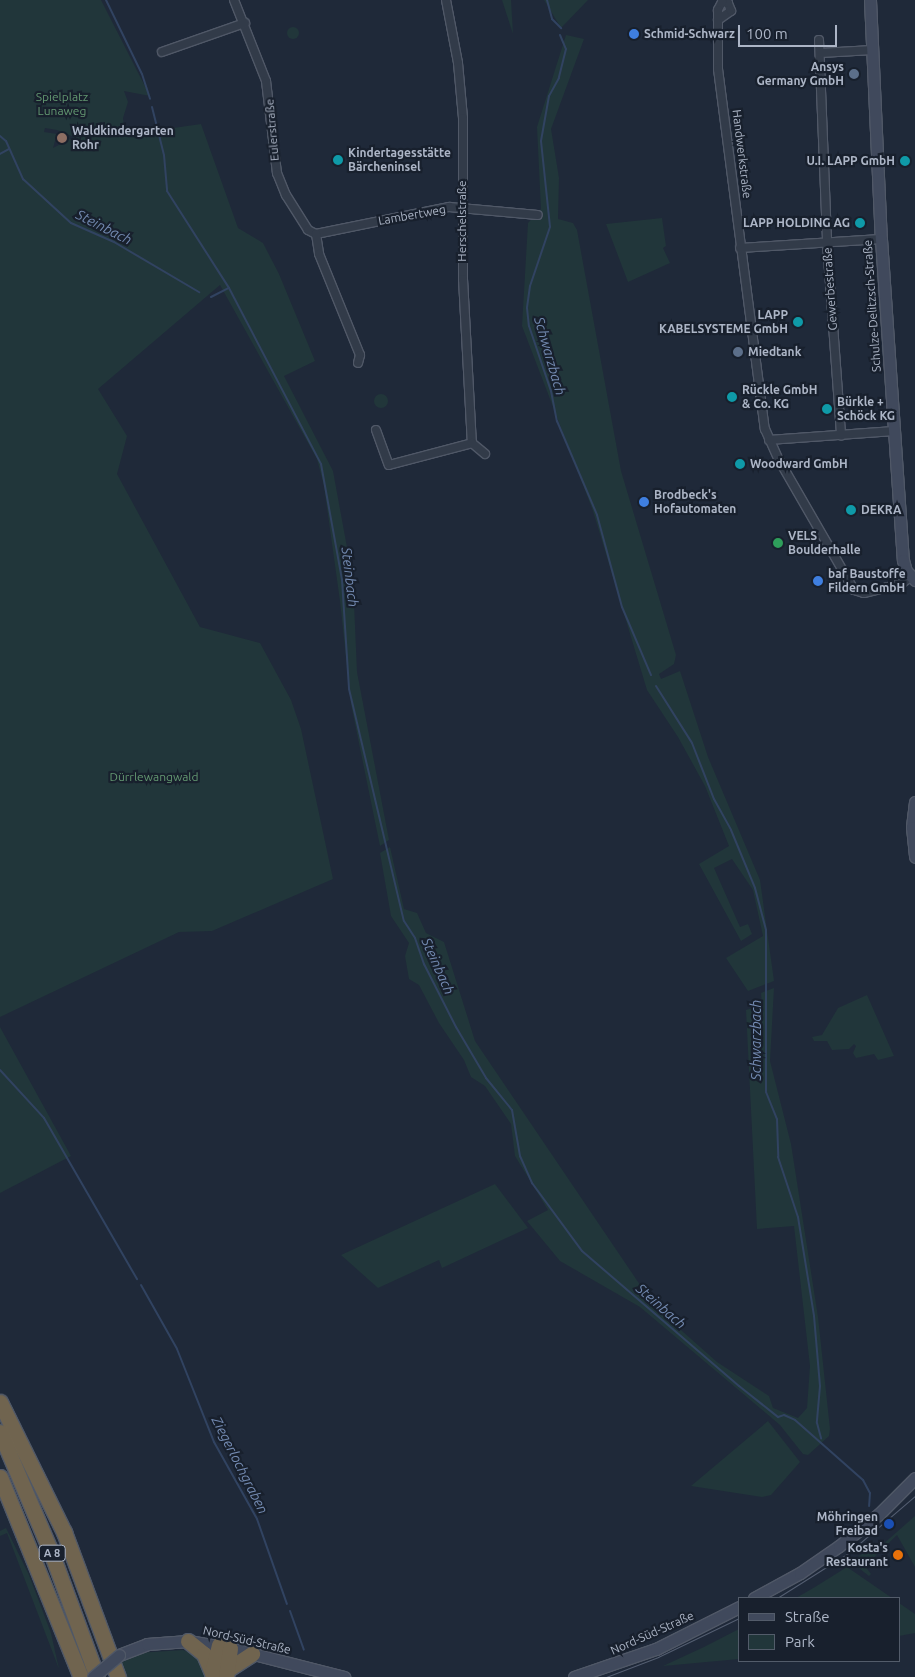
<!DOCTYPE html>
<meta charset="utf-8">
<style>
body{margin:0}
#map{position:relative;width:915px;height:1677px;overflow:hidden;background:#1f2939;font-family:Ubuntu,sans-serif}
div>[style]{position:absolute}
.green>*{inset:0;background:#21363a}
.round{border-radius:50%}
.stream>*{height:2px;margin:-1px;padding:0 1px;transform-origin:1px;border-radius:1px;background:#314361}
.roads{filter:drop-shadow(1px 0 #505867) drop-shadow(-1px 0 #505867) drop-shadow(0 1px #505867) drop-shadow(0 -1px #505867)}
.street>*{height:8px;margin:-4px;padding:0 4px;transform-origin:4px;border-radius:4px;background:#323b49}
.secondary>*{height:11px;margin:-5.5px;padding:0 5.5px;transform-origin:5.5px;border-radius:5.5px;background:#40495c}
.highway>*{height:15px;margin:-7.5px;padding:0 7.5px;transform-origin:7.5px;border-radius:7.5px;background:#70644f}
.tram>*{height:1px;margin:-0.5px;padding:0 0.5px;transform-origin:0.5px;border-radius:0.5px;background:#545e71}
.bridges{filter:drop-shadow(1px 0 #505867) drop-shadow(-1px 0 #505867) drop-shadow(0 1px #505867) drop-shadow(0 -1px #505867)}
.secondary-bridge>*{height:11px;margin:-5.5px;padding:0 5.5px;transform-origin:5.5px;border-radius:5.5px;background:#40495c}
.dots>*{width:14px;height:14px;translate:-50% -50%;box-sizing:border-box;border:2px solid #18202d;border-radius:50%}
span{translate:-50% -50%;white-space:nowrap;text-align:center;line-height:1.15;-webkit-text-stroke:4.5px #18202d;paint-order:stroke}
.shield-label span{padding:1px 4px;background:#18202d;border:1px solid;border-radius:4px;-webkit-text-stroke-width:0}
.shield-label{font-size:11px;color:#acb5c6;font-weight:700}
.poi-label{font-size:12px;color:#acb5c6;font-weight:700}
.left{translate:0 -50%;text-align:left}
.right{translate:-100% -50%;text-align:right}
.park-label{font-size:12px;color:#639871}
.street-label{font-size:12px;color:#acb5c6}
.water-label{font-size:14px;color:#738ab1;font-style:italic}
.legend{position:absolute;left:738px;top:1597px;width:162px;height:65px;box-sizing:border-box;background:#18202d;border:1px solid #535c6a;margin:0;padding:6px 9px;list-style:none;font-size:15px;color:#acb5c6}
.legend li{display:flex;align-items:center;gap:10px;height:25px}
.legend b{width:25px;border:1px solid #535c6a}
.scale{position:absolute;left:738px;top:25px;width:99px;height:22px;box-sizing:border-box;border:2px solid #acb5c6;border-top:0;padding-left:6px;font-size:15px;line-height:18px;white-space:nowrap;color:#acb5c6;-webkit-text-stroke:4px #18202d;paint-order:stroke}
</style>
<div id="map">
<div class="green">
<div style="clip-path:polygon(evenodd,0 0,101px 0,150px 96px,124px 91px,128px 102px,123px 118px,125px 135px,201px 124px,238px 228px,263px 243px,279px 274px,315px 361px,284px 376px,333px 471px,353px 580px,357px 672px,389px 840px,380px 846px,351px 704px,340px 601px,324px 486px,317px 459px,220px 285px,98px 389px,127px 436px,117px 474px,200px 627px,260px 643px,291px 700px,301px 729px,333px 879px,212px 931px,179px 932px,0 1017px,0 0,45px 128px,57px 130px,74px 137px,53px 148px,57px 134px,44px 132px,45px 128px)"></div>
<div style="clip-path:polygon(502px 0,511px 0,513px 34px)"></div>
<div style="clip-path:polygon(544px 0,588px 0,561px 28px)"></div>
<div class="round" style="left:287px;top:27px;width:12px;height:12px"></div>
<div style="clip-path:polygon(566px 35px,584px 39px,551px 129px,559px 178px,558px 219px,573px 223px,577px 230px,621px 471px,676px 655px,674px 664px,659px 674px,661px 679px,680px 671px,708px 757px,760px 880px,774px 981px,748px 991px,726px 958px,763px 936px,753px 890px,732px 859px,714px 868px,740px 927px,748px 924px,752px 934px,741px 941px,699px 864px,729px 846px,705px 786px,678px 737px,647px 690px,593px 511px,522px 326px,528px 223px,541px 209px,537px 127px)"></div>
<div style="clip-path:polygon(662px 218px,666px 246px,663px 248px,670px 263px,628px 282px,606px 224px)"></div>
<div class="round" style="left:374px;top:394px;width:14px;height:14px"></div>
<div style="clip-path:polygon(390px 847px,404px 909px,417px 913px,426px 933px,444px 942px,475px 1041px,655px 1307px,717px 1362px,769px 1396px,773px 1408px,798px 1418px,807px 1408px,810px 1366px,794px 1226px,757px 1229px,746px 1010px,762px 1005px,761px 993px,774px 988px,770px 1061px,791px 1144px,818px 1317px,830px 1429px,829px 1436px,808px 1455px,803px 1454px,780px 1425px,640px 1307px,560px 1261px,527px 1221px,548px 1210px,515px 1156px,511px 1124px,485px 1086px,471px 1077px,464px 1060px,439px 1023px,419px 985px,409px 979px,405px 956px,409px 943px,391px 916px,380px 853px)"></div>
<div style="clip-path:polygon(867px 995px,894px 1056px,878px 1060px,874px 1054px,856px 1058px,853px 1053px,856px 1046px,854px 1044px,849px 1049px,832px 1050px,827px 1041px,814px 1041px,812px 1037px,822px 1035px,838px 1008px)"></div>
<div style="clip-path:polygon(0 1027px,71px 1156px,0 1193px)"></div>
<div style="clip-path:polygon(495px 1184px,528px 1228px,442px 1268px,439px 1260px,378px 1288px,341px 1255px)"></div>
<div style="clip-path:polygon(768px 1421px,800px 1462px,771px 1495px,762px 1497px,691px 1486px)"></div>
<div style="clip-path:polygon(915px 1516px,915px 1567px,897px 1535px,865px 1566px,871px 1574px,869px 1576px,851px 1562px,869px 1549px,873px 1553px)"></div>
<div style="clip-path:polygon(6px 1528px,29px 1575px,51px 1633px,59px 1669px,7px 1533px,0 1536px,0 1531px)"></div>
<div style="clip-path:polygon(847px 1567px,892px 1598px,796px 1598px,815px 1587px)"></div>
<div style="clip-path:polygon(899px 1603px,915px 1614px,915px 1633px,899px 1636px)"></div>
<div style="clip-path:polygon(739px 1629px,739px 1659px,663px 1666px,704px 1647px)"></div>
<div style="clip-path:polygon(183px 1650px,199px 1656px,209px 1677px,126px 1677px,121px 1663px,138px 1653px)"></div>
</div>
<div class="stream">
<div style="left:106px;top:0;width:82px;rotate:64.1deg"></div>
<div style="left:142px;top:74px;width:26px;rotate:72deg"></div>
<div style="left:547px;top:0;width:20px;rotate:75deg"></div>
<div style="left:552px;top:19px;width:13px;rotate:45deg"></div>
<div style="left:560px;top:35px;width:15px;rotate:67deg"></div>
<div style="left:566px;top:49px;width:30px;rotate:104deg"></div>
<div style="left:559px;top:78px;width:21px;rotate:119deg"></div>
<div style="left:549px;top:96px;width:46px;rotate:100.1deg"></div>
<div style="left:541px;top:141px;width:86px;rotate:84deg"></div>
<div style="left:550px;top:227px;width:62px;rotate:108.7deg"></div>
<div style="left:530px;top:286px;width:22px;rotate:98deg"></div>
<div style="left:527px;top:308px;width:18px;rotate:84deg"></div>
<div style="left:529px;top:326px;width:69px;rotate:71.3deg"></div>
<div style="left:551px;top:391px;width:31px;rotate:79deg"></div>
<div style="left:557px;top:421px;width:102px;rotate:66.9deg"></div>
<div style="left:597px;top:515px;width:95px;rotate:74.8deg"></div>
<div style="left:622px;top:607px;width:74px;rotate:66.9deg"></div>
<div style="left:152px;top:107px;width:49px;rotate:76deg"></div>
<div style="left:164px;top:155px;width:36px;rotate:85deg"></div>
<div style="left:167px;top:191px;width:115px;rotate:57.4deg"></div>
<div style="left:229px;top:288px;width:199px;rotate:62.4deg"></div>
<div style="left:321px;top:464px;width:118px;rotate:79.7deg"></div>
<div style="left:342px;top:580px;width:109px;rotate:86.3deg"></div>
<div style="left:349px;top:689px;width:238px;rotate:76.7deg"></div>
<div style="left:404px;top:921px;width:20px;rotate:57deg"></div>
<div style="left:415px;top:938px;width:28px;rotate:71deg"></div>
<div style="left:424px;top:964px;width:71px;rotate:63.1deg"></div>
<div style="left:456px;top:1027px;width:59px;rotate:59.5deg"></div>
<div style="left:486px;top:1078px;width:41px;rotate:50.9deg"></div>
<div style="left:512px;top:1110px;width:47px;rotate:80.1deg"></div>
<div style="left:520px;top:1156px;width:30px;rotate:66deg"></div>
<div style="left:532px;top:1183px;width:84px;rotate:53.7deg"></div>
<div style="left:582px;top:1251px;width:207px;rotate:40.7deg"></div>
<div style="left:739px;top:1386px;width:50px;rotate:38.5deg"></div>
<div style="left:778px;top:1417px;width:6px;rotate:-18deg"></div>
<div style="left:784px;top:1415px;width:12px;rotate:24deg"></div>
<div style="left:795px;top:1420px;width:91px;rotate:41.4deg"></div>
<div style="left:863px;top:1480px;width:15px;rotate:62deg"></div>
<div style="left:870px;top:1493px;width:13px;rotate:94deg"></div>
<div style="left:0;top:136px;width:8px;rotate:40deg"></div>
<div style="left:6px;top:141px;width:42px;rotate:65.9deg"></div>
<div style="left:23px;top:179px;width:65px;rotate:42.5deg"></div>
<div style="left:71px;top:223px;width:47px;rotate:23.8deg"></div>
<div style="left:114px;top:242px;width:99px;rotate:30.5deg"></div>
<div style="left:0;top:154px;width:10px;rotate:-29deg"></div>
<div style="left:211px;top:297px;width:20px;rotate:-27deg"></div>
<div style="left:656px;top:686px;width:67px;rotate:57.7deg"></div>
<div style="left:692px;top:743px;width:60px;rotate:68.6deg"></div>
<div style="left:714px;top:799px;width:35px;rotate:61deg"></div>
<div style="left:731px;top:830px;width:63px;rotate:67.5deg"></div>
<div style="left:755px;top:888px;width:43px;rotate:75.3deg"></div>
<div style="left:766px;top:930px;width:162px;rotate:90deg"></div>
<div style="left:766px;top:1092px;width:29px;rotate:68deg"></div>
<div style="left:777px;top:1119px;width:38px;rotate:88deg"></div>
<div style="left:778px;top:1157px;width:63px;rotate:71.6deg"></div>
<div style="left:798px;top:1217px;width:100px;rotate:80.8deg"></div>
<div style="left:814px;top:1316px;width:70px;rotate:85.1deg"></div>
<div style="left:820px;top:1386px;width:37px;rotate:95deg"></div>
<div style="left:817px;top:1423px;width:16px;rotate:75deg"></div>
<div style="left:0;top:1070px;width:65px;rotate:47.5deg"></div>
<div style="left:44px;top:1118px;width:186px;rotate:60deg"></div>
<div style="left:141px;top:1285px;width:73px;rotate:60.6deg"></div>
<div style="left:177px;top:1349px;width:100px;rotate:68.3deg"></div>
<div style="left:214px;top:1442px;width:88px;rotate:60.8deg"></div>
<div style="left:257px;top:1519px;width:90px;rotate:70.6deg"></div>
<div style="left:290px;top:1611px;width:41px;rotate:70.3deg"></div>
</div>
<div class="roads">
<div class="street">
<div style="left:234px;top:0;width:87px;rotate:68.4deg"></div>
<div style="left:266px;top:81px;width:93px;rotate:83.2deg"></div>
<div style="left:277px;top:173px;width:24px;rotate:68deg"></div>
<div style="left:286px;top:195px;width:41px;rotate:57.8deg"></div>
<div style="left:308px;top:230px;width:9px;rotate:27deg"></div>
<div style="left:446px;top:0;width:64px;rotate:79.2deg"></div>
<div style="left:458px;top:63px;width:55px;rotate:84.8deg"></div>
<div style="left:463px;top:118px;width:161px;rotate:90deg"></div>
<div style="left:463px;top:279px;width:164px;rotate:86.9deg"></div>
<div style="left:718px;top:20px;width:16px;rotate:-35deg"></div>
<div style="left:731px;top:11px;width:9px;rotate:-111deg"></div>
<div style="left:728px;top:3px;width:6px;rotate:-171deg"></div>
<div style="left:722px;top:2px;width:9px;rotate:117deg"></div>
<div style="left:718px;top:10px;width:59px;rotate:90deg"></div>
<div style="left:718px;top:69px;width:363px;rotate:82.6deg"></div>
<div style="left:765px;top:429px;width:34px;rotate:66deg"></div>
<div style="left:779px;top:460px;width:150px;rotate:60deg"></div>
<div style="left:854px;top:590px;width:10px;rotate:17deg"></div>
<div style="left:864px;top:593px;width:38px;rotate:-14deg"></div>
<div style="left:901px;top:584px;width:11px;rotate:-38deg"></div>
<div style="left:819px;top:40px;width:203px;rotate:87.7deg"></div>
<div style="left:827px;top:243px;width:193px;rotate:85.8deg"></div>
<div style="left:162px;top:52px;width:88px;rotate:-19.3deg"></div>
<div style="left:820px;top:53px;width:53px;rotate:-3.2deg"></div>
<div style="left:316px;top:234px;width:136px;rotate:-11.5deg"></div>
<div style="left:449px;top:207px;width:89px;rotate:5.1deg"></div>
<div style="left:316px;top:234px;width:20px;rotate:81deg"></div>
<div style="left:319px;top:254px;width:109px;rotate:67.9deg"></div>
<div style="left:360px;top:355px;width:8px;rotate:104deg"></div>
<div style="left:740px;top:248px;width:141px;rotate:-3.7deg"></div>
<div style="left:376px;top:430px;width:37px;rotate:70deg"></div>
<div style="left:389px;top:465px;width:86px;rotate:-14.8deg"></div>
<div style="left:769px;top:440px;width:125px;rotate:-4.1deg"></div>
<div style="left:472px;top:443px;width:17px;rotate:40deg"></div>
</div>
<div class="secondary">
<div style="left:870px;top:0;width:239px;rotate:87.4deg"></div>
<div style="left:881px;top:239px;width:322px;rotate:86.1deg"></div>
<div style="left:903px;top:560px;width:11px;rotate:75deg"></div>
<div style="left:906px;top:571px;width:13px;rotate:45deg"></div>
<div style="left:915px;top:802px;width:25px;rotate:97deg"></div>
<div style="left:912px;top:827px;width:30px;rotate:84deg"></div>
<div style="left:754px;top:1598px;width:52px;rotate:-28.5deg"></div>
<div style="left:800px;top:1573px;width:47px;rotate:-34.7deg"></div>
<div style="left:839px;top:1546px;width:51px;rotate:-38.7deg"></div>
<div style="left:879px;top:1514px;width:51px;rotate:-45deg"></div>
<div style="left:119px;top:1655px;width:30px;rotate:-21deg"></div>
<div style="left:147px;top:1644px;width:41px;rotate:-4.2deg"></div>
<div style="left:188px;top:1641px;width:43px;rotate:9.5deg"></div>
<div style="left:230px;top:1648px;width:118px;rotate:14.3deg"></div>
<div style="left:574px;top:1677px;width:87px;rotate:-18.9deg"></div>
<div style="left:656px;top:1649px;width:93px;rotate:-26.8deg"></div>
</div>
<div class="highway">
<div style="left:0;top:1402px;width:145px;rotate:63.8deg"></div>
<div style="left:64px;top:1532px;width:155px;rotate:69.6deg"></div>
<div style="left:0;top:1432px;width:130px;rotate:67deg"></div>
<div style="left:51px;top:1552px;width:133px;rotate:69.8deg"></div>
<div style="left:0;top:1477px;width:216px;rotate:68deg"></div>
<div style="left:188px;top:1641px;width:21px;rotate:39deg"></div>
<div style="left:204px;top:1654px;width:21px;rotate:67deg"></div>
<div style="left:227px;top:1670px;width:30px;rotate:-33deg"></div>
<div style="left:212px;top:1673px;width:29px;rotate:-76deg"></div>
<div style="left:226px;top:1677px;width:29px;rotate:-82deg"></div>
</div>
</div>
<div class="tram">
<div style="left:777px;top:1598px;width:83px;rotate:-32.2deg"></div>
<div style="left:847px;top:1554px;width:89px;rotate:-40.5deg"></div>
<div style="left:606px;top:1677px;width:56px;rotate:-21deg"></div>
<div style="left:658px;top:1657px;width:90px;rotate:-25.7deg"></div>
</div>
<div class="bridges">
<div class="secondary-bridge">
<div style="left:93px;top:1677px;width:34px;rotate:-40deg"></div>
</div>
</div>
<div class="dots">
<div style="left:634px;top:34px;background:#3f7fe0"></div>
<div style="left:854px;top:74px;background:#5c6f8a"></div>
<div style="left:62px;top:138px;background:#8d6e63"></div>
<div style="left:338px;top:160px;background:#0f9aa8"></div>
<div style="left:905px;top:161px;background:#0f9aa8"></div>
<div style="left:860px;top:223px;background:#0f9aa8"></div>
<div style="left:798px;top:322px;background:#0f9aa8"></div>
<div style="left:738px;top:352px;background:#5c6f8a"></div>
<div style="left:732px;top:397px;background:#0f9aa8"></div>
<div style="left:827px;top:409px;background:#0f9aa8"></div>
<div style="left:740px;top:464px;background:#0f9aa8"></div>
<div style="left:644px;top:502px;background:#3f7fe0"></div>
<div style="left:851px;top:510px;background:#0f9aa8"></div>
<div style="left:778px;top:543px;background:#2e9e5b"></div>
<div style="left:818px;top:581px;background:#3f7fe0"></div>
<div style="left:889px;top:1524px;background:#1a4fb4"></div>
<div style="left:898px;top:1555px;background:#e8710a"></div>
</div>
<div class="shield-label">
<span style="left:52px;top:1553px">A 8</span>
</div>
<div class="poi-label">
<span class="left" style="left:644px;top:34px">Schmid-Schwarz</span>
<span class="right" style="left:844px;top:74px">Ansys<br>Germany GmbH</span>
<span class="left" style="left:72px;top:138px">Waldkindergarten<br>Rohr</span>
<span class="left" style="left:348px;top:160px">Kindertagesstätte<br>Bärcheninsel</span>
<span class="right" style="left:895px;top:161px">U.I. LAPP GmbH</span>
<span class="right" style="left:850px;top:223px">LAPP HOLDING AG</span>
<span class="right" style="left:788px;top:322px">LAPP<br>KABELSYSTEME GmbH</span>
<span class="left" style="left:748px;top:352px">Miedtank</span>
<span class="left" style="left:742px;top:397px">Rückle GmbH<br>&amp; Co. KG</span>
<span class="left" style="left:837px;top:409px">Bürkle +<br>Schöck KG</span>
<span class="left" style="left:750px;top:464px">Woodward GmbH</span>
<span class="left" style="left:654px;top:502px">Brodbeck's<br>Hofautomaten</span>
<span class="left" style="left:861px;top:510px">DEKRA</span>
<span class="left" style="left:788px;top:543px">VELS<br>Boulderhalle</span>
<span class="left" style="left:828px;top:581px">baf Baustoffe<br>Fildern GmbH</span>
<span class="right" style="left:878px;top:1524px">Möhringen<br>Freibad</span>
<span class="right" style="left:888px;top:1555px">Kosta's<br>Restaurant</span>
</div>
<div class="park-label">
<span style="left:62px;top:104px">Spielplatz<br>Lunaweg</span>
<span style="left:154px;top:777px">Dürrlewangwald</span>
</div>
<div class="street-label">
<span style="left:272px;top:130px;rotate:-95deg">Eulerstraße</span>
<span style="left:742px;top:154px;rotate:83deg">Handwerkstraße</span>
<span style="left:412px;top:215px;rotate:-10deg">Lambertweg</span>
<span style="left:462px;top:221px;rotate:-90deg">Herschelstraße</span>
<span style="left:830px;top:289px;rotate:-94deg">Gewerbestraße</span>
<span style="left:872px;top:306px;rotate:-94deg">Schulze-Delitzsch-Straße</span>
<span style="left:652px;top:1633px;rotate:-24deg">Nord-Süd-Straße</span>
<span style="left:247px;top:1640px;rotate:13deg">Nord-Süd-Straße</span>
</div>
<div class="water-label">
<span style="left:104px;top:227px;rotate:27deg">Steinbach</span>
<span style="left:550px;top:356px;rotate:74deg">Schwarzbach</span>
<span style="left:350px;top:577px;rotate:83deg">Steinbach</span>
<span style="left:438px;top:966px;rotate:66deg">Steinbach</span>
<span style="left:756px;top:1040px;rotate:-90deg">Schwarzbach</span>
<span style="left:661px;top:1306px;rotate:41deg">Steinbach</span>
<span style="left:240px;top:1465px;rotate:63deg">Ziegerlochgraben</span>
</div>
<ul class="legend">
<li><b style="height:6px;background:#40495c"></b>Straße</li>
<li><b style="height:14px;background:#21363a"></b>Park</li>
</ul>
<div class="scale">100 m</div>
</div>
